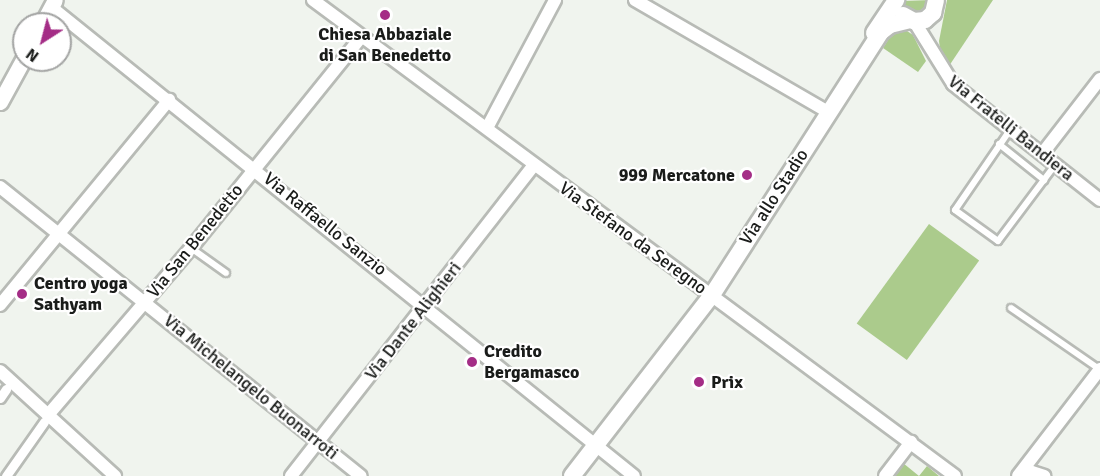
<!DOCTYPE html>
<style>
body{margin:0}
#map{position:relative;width:1100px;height:476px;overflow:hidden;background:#f0f4ee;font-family:Signika,sans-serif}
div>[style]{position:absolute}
.green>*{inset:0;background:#abcb8c;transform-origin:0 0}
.roads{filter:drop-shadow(2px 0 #b8bbb6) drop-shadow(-2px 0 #b8bbb6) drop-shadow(0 2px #b8bbb6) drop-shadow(0 -2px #b8bbb6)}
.service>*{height:6px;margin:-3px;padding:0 3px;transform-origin:3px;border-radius:3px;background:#fff}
.pedestrian>*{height:9px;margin:-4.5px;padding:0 4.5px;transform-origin:4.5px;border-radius:4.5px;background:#fff}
.minor>*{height:12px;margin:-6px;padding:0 6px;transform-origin:6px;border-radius:6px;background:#fff}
.tertiary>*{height:15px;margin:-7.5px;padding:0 7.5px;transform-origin:7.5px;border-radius:7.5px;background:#fff}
.secondary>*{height:16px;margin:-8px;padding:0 8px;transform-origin:8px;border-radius:8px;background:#fff}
.dots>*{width:16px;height:16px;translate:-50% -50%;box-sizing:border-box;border:3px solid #fff;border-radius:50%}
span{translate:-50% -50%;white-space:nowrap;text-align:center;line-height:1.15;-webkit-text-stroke:4.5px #fff;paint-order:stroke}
.poi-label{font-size:18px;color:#1a1c1a;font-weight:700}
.right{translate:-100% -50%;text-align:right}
.left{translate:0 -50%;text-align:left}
.street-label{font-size:18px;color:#1a1c1a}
.north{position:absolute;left:12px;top:12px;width:60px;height:60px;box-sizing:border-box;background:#fff;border:2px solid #a3a4a3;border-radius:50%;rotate:216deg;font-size:16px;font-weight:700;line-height:24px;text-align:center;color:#1a1c1a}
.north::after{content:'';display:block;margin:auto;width:21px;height:27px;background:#a42d86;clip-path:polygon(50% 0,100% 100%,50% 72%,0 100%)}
</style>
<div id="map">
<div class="green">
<div style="clip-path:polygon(932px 0,922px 16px,903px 7px,902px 1px)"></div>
<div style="clip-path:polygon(947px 0,993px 0,949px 66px,941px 56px,939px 41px)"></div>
<div style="clip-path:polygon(904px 29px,913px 35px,926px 61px,918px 72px,883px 48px,893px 32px)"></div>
<div style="left:929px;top:224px;width:62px;height:123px;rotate:36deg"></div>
<div style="clip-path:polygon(903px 463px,919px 476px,927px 466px,939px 476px,892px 476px)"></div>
</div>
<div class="roads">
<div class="service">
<div style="left:1010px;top:130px;width:97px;rotate:124.5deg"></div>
<div style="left:955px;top:210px;width:53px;rotate:35.8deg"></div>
<div style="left:998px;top:241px;width:95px;rotate:-53.1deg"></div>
<div style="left:999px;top:144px;width:58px;rotate:38.7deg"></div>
<div style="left:191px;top:248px;width:43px;rotate:35.5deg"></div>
<div style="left:1011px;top:308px;width:107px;rotate:34.7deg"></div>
</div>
<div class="pedestrian">
<div style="left:0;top:398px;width:11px;rotate:-56deg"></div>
<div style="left:6px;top:476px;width:66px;rotate:-54.9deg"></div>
</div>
<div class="minor">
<div style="left:313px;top:0;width:799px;rotate:36.55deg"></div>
<div style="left:635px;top:0;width:223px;rotate:30.1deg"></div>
<div style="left:51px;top:7px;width:748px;rotate:38.82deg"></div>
<div style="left:914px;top:21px;width:74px;rotate:58.2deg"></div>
<div style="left:953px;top:84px;width:187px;rotate:38.3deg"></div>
<div style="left:487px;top:128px;width:145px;rotate:-62deg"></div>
<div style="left:1042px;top:154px;width:95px;rotate:-52.3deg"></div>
<div style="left:0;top:187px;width:462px;rotate:38.7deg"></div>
<div style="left:0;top:305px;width:266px;rotate:-50.5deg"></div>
<div style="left:0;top:371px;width:156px;rotate:42.4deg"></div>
<div style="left:48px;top:415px;width:220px;rotate:-49.4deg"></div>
<div style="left:191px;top:248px;width:271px;rotate:-51.1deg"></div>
<div style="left:1019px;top:475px;width:13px;rotate:-13deg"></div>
<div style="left:1032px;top:472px;width:13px;rotate:18deg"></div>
<div style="left:291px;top:476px;width:395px;rotate:-52deg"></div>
<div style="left:885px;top:476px;width:43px;rotate:-52.6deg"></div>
<div style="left:1018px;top:476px;width:135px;rotate:-52.5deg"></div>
</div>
<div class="tertiary">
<div style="left:42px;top:24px;width:27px;rotate:-62deg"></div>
<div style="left:0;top:102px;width:50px;rotate:-61.4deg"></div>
</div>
<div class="secondary">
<div style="left:903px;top:15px;width:13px;rotate:29deg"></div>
<div style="left:914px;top:21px;width:11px;rotate:-5deg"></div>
<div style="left:925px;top:20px;width:11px;rotate:-41deg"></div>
<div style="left:933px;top:13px;width:13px;rotate:-77deg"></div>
<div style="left:874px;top:33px;width:40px;rotate:-56deg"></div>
<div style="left:572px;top:476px;width:229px;rotate:-52.3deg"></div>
<div style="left:712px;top:295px;width:313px;rotate:-57.3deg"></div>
<div style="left:881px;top:32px;width:11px;rotate:-38deg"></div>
<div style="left:890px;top:25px;width:21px;rotate:-14deg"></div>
</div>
</div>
<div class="dots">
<div style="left:385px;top:15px;background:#a42d86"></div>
<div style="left:747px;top:175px;background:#a42d86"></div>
<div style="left:22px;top:294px;background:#a42d86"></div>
<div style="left:472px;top:362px;background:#a42d86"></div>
<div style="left:699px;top:382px;background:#a42d86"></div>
</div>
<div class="poi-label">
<span style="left:385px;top:45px">Chiesa Abbaziale<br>di San Benedetto</span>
<span class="right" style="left:735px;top:175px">999 Mercatone</span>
<span class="left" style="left:34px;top:294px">Centro yoga<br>Sathyam</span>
<span class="left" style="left:484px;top:362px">Credito<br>Bergamasco</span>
<span class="left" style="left:711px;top:382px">Prix</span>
</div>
<div class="street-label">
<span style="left:1011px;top:128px;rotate:39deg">Via Fratelli Bandiera</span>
<span style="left:774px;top:197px;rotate:-57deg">Via allo Stadio</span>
<span style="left:325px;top:224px;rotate:39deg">Via Raffaello Sanzio</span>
<span style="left:633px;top:238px;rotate:36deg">Via Stefano da Seregno</span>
<span style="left:195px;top:241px;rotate:-51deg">Via San Benedetto</span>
<span style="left:413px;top:321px;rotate:-52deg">Via Dante Alighieri</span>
<span style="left:251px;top:387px;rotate:39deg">Via Michelangelo Buonarroti</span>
</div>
<div class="north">N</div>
</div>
